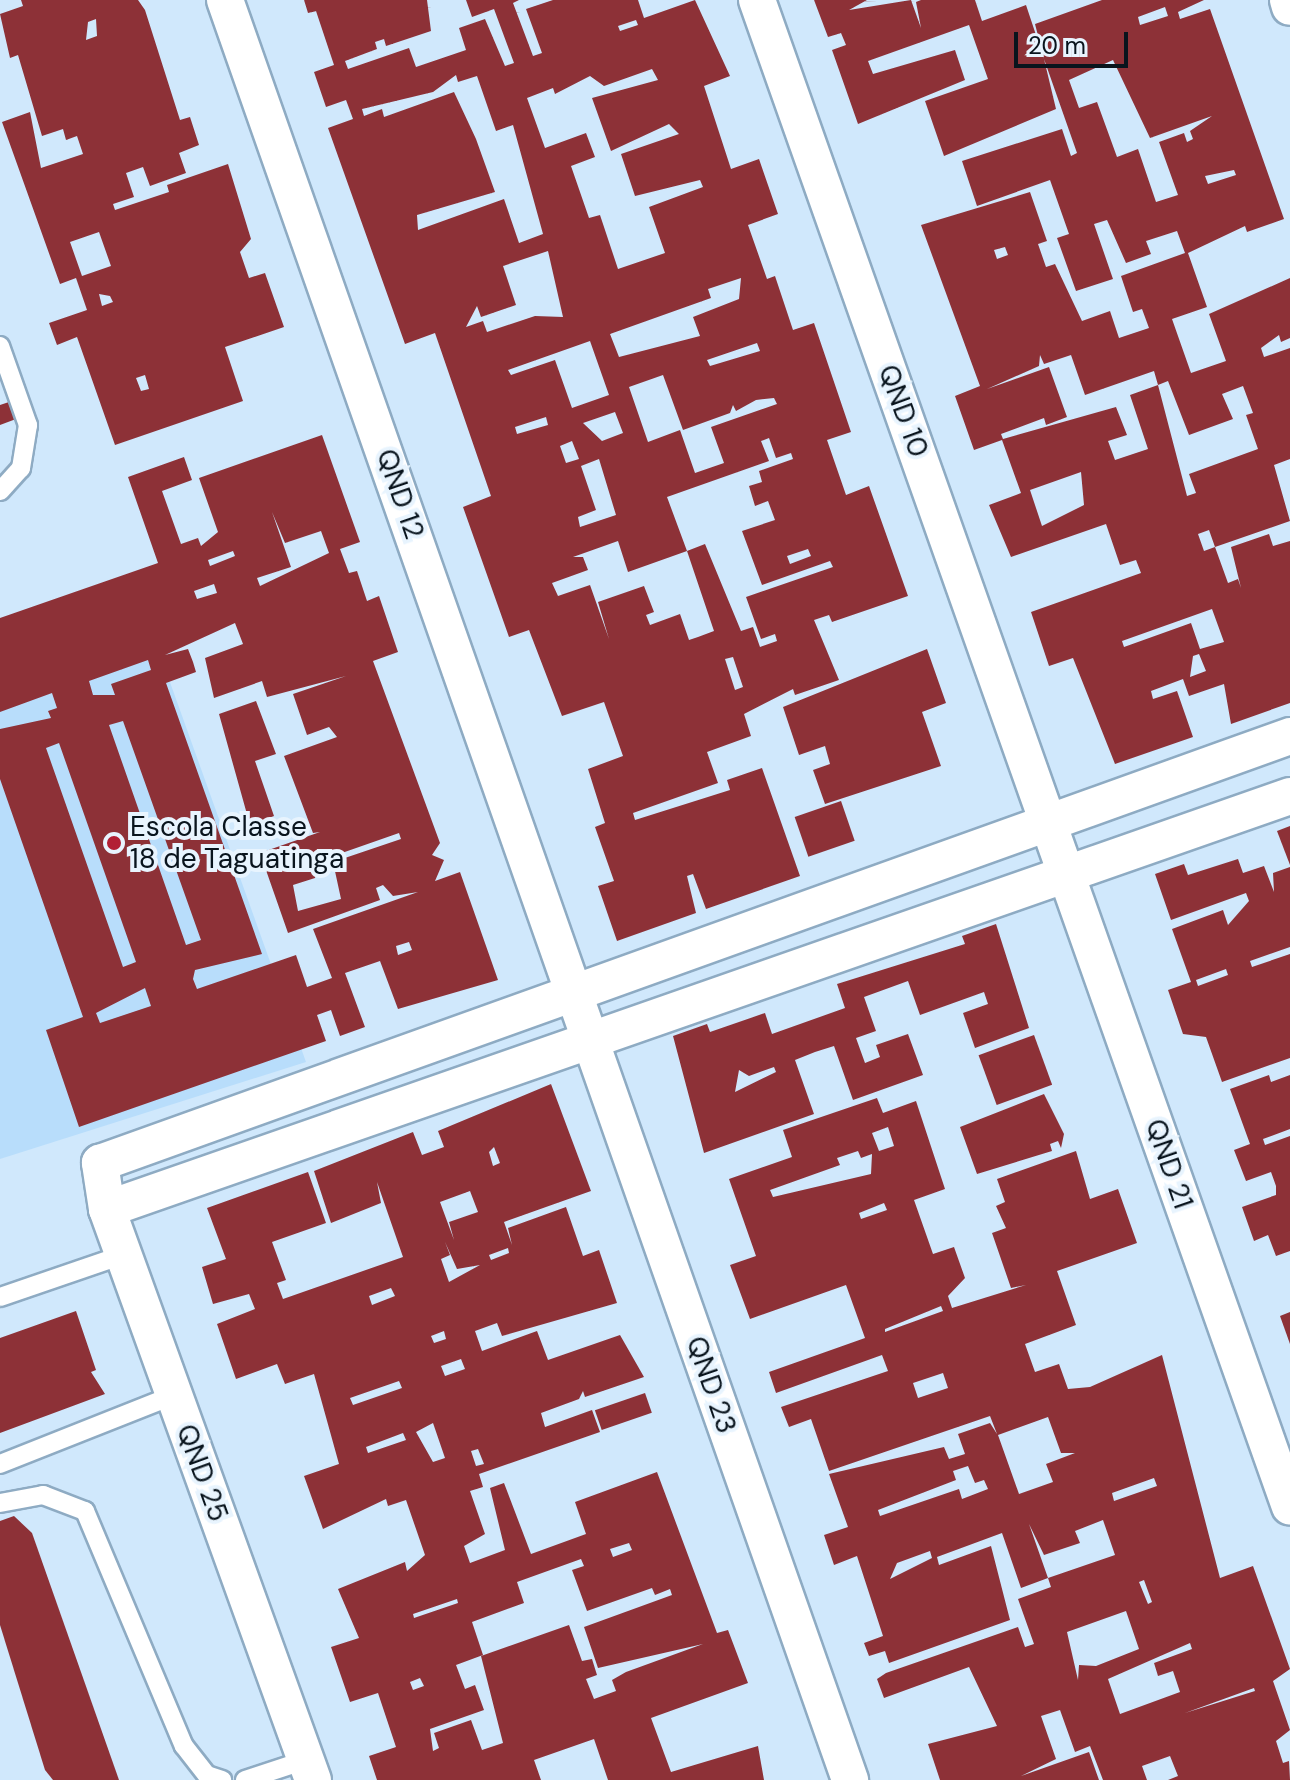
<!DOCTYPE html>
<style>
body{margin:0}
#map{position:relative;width:1290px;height:1780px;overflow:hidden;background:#d0e8fc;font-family:"DM Sans",sans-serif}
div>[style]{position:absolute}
.built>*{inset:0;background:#b8ddfb}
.building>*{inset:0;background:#8d3137;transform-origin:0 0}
.roads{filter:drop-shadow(2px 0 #8eabc3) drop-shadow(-2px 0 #8eabc3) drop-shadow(0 2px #8eabc3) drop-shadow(0 -2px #8eabc3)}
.service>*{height:18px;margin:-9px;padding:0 9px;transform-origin:9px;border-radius:9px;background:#fff}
.minor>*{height:36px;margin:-18px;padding:0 18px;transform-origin:18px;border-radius:18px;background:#fff}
.dots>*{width:22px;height:22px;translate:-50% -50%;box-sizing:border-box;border:4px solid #e8f4fe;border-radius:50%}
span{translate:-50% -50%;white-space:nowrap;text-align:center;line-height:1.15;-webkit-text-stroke:8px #e8f4fe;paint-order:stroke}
.street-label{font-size:28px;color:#09141d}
.poi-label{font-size:28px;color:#09141d}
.left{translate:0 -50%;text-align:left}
.scale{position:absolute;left:1014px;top:32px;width:114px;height:36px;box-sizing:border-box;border:4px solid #09141d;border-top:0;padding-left:10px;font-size:24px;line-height:28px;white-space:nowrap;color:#09141d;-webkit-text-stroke:6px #e8f4fe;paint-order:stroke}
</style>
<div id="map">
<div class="built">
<div style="clip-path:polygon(132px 576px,306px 1062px,0 1159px,0 624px)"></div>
</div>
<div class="building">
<div style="clip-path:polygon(evenodd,21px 0,138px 0,145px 10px,180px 120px,190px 117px,199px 145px,179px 153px,186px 173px,150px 186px,143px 167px,126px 173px,134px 197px,113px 204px,115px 210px,169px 192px,167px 185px,228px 164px,251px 239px,240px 252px,249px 278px,265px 273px,284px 327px,225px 347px,243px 401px,115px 445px,77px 337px,57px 345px,49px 323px,87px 310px,76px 278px,60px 284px,2px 122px,30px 112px,41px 168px,83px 154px,77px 136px,66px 140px,63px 129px,42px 136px,18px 55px,10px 58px,0 14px,23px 6px,21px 0,96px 19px,97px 36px,86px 40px,88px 22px,96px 19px,21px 0,99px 232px,111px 266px,82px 276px,70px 242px,99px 232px,21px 0,99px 294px,110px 296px,113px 302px,102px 306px,99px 294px,21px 0,145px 375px,149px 389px,141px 391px,136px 378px,145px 375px)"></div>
<div style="clip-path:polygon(evenodd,304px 0,427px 0,431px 31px,386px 46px,384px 39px,375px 42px,377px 49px,345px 61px,348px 69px,409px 48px,416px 67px,466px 50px,459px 28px,485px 19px,505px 66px,514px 63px,494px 9px,472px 17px,466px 0,519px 0,513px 3px,533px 56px,542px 53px,526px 9px,553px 0,638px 0,644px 18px,695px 0,730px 76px,704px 86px,731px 169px,759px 159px,778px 214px,748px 225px,767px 279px,775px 276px,793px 330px,814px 323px,851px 432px,827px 440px,846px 495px,869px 486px,908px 596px,832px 622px,829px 615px,814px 620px,839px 680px,795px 695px,793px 689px,744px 714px,751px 736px,707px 752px,718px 783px,633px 813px,635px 820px,730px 790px,727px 780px,762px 768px,800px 876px,706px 909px,693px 874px,687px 876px,696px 913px,617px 941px,598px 886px,614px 881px,595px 827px,605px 823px,588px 769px,623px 756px,604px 702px,562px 716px,529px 630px,509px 637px,463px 507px,491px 496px,435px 333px,405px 344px,328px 128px,353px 119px,346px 100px,326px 107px,314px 72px,334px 65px,316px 11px,308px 13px,304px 0,636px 20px,638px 25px,620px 31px,618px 26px,636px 20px,304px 0,652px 69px,658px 80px,592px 98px,611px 151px,669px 124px,679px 134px,621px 154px,635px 196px,700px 180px,703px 187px,649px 207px,665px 253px,618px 269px,600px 215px,589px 218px,571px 166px,595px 157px,586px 133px,545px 148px,527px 98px,553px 88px,555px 94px,590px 76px,604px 86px,652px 69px,304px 0,456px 75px,458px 82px,477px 76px,496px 131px,513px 125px,543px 234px,519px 243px,504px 199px,418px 230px,417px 215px,495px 192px,476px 139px,454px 92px,384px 117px,382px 109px,364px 116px,362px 109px,433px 92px,456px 75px,304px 0,548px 251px,563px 317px,535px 316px,487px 332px,483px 321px,466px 327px,477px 306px,481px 317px,516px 305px,503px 266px,548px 251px,304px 0,741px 278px,739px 299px,693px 317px,700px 336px,619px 357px,610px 334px,711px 298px,708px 289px,741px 278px,304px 0,590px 341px,609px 395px,572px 408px,555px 360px,511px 375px,508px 370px,590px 341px,304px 0,757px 343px,760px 351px,710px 366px,707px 360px,757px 343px,304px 0,663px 375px,683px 430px,730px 413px,733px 405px,736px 411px,756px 400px,774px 398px,777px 404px,711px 427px,724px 463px,695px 473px,680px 430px,648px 442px,629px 387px,663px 375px,304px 0,615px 412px,623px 433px,602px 441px,583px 423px,615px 412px,304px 0,546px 417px,548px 425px,517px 434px,515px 427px,546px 417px,304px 0,769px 438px,776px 458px,791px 453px,793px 459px,759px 471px,762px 482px,749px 486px,755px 506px,768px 501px,775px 520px,742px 531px,762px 585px,830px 561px,833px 567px,746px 597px,761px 639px,775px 634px,777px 641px,760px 647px,753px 627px,741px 631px,705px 544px,687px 551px,714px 631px,698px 637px,689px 640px,680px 614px,650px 625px,646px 615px,654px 612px,644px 586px,598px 602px,609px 639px,590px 585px,558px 596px,552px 583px,588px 570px,583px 557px,573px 557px,618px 541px,628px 572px,687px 551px,667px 497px,769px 461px,761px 441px,769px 438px,304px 0,572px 441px,579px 459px,566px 463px,560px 446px,572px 441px,304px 0,599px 459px,616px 515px,580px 527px,578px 517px,596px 510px,581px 466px,599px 459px,304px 0,808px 549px,811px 556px,790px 564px,787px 556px,808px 549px,304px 0,733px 657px,743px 687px,735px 690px,725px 659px,733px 657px)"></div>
<div style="clip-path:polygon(evenodd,814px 0,867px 0,849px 10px,911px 0,921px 28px,916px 2px,921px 0,975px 0,982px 21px,1026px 5px,1044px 59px,1035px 24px,1102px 0,1204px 0,1178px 12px,1180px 19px,1210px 9px,1284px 219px,1247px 232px,1245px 226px,1188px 253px,1207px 307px,1172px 319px,1191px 373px,1226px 361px,1209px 314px,1290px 278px,1290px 338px,1281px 342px,1279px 335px,1261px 348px,1264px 357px,1290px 348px,1290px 459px,1274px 465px,1290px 521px,1215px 547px,1228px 583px,1238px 579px,1241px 588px,1231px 547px,1269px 534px,1273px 546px,1290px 541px,1290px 703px,1231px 724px,1224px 684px,1189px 696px,1183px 679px,1151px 691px,1153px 699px,1177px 691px,1193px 737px,1115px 764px,1073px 658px,1049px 666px,1031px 612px,1141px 573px,1136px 560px,1120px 565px,1106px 524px,1011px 557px,989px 505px,1021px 493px,1002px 440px,974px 450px,955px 396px,980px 386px,921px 225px,1030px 192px,1047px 241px,1038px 244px,1046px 267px,1055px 264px,1082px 321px,1110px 311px,1119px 338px,1149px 328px,1142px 309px,1133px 312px,1121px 276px,1185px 253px,1177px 231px,1146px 241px,1151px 254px,1126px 263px,1107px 220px,1094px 224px,1113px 279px,1076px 291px,1057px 238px,1069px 234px,1050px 180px,977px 206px,962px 161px,1062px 129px,1071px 156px,1077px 153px,1044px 59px,1056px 109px,944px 156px,925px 101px,988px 79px,969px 25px,868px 61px,873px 74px,955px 50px,965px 80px,858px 124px,832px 50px,846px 45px,841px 33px,828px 37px,814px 0,1165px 7px,1168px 16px,1140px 25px,1138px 17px,1165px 7px,814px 0,1113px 60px,1150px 138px,1212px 116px,1190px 131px,1193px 139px,1187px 142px,1184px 133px,1159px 142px,1178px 195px,1156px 202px,1138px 149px,1117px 157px,1097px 102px,1079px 108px,1069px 80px,1113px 60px,814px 0,1234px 170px,1236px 175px,1208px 184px,1205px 176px,1234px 170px,814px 0,1005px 247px,1008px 255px,997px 259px,994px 250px,1005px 247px,814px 0,1040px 355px,1044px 364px,1071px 355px,1085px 395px,1154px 371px,1158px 385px,1130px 395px,1148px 449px,1115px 460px,1108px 441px,1127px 435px,1116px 407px,1003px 439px,1001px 434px,1044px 418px,1046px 425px,1067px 417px,1049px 367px,987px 389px,1039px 366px,1040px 355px,814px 0,1168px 381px,1189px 435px,1233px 419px,1222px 394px,1243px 386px,1253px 413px,1246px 415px,1258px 449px,1189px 474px,1196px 493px,1187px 496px,1158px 385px,1168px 381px,814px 0,1081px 472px,1084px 505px,1042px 526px,1030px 490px,1081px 472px,814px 0,1209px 530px,1215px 547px,1204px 551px,1198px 534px,1209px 530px,814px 0,1212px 609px,1224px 642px,1200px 649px,1191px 623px,1124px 647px,1122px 641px,1212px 609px,814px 0,1199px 654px,1206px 671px,1190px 677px,1193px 656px,1199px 654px)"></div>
<div style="clip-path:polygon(9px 402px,16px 419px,0 425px,0 405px)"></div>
<div style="clip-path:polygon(evenodd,322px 435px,360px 542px,340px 549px,349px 573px,357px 571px,367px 601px,379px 596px,398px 652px,373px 661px,440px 843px,432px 855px,444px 860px,435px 881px,460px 872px,498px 980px,398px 1009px,380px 961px,345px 973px,365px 1027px,340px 1036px,331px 1010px,317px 1015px,326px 1041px,79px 1127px,46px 1030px,83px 1017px,0 779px,0 729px,51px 718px,48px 711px,57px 708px,52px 693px,0 712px,0 618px,158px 563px,128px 477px,184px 457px,192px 480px,162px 491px,181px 544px,198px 538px,201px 546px,218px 532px,199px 478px,322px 435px,272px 512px,285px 543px,321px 531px,329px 553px,260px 586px,257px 578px,291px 567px,272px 512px,322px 435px,233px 551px,235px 556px,210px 566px,208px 560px,233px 551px,322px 435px,214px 584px,217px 593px,197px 599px,194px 591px,214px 584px,322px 435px,235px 623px,243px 644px,205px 658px,214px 698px,262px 681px,267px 697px,346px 676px,293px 694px,307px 735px,329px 727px,337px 737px,284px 756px,313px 833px,320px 832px,260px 853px,288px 933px,380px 900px,376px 888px,383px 885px,393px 896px,418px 892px,313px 929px,332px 978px,307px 987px,296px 955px,197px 989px,193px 979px,195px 970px,262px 954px,166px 683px,196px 672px,193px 662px,188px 649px,165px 655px,235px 623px,322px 435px,148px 660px,151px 670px,111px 684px,115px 695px,93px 695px,89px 681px,148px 660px,322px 435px,123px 721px,201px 940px,186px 945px,109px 725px,123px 721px,322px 435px,59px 743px,136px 962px,123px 967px,46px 748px,59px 743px,322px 435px,399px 833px,401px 839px,333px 862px,341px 899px,298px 911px,293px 885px,315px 878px,319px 861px,399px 833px,322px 435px,409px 942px,412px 950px,398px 955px,396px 946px,409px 942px,322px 435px,145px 988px,151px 1006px,100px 1023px,96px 1013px,145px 988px)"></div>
<div style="clip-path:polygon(927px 649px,946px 703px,922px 712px,941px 766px,825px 804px,813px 770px,830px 764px,825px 746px,799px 755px,783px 707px)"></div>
<div style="clip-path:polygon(256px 701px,276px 754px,255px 761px,274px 816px,250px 825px,219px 714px)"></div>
<div style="left:841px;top:801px;width:42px;height:49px;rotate:71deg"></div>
<div style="clip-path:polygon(1290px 826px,1290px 865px,1277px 831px)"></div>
<div style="clip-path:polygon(evenodd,1238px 859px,1243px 873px,1264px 866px,1274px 892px,1273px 873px,1290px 867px,1290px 947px,1250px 961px,1252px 967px,1290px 954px,1290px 1058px,1222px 1082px,1206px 1037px,1183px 1034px,1168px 990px,1191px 982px,1172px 929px,1223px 910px,1228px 925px,1249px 901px,1246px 893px,1171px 920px,1155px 874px,1184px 864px,1188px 875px,1238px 859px,1226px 969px,1228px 975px,1198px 986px,1196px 980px,1226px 969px)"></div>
<div style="clip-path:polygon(evenodd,996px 924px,1029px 1028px,975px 1048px,963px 1013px,988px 1004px,984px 992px,920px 1015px,908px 981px,864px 997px,876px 1031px,856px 1038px,865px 1063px,880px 1057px,876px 1045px,908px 1034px,923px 1075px,853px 1100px,834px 1046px,815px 1052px,795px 1060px,814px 1114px,704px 1153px,673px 1036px,707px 1024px,710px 1032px,765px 1013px,772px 1034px,845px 1008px,837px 984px,965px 944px,962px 936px,996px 924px,774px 1067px,776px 1072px,735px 1092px,739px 1070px,749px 1076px,774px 1067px)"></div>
<div style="left:1034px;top:1035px;width:53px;height:59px;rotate:70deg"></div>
<div style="clip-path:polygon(1269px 1075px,1271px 1082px,1290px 1075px,1290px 1129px,1263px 1139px,1265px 1145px,1290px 1136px,1290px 1251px,1276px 1256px,1268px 1235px,1254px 1241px,1242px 1207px,1276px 1195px,1276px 1186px,1271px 1172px,1246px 1181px,1234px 1150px,1250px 1144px,1230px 1089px)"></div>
<div style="clip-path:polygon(evenodd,551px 1084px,591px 1191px,504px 1222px,512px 1245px,508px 1228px,566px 1207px,583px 1256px,599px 1250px,617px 1303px,502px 1336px,497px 1323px,475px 1331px,482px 1351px,537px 1331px,548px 1360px,620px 1335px,644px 1377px,585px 1397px,583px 1391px,579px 1399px,541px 1413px,545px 1427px,592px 1410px,600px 1432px,479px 1474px,483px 1487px,470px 1491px,485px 1534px,464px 1546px,470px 1563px,505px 1550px,490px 1488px,504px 1483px,531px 1554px,586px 1534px,575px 1502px,657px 1472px,717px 1633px,728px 1630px,748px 1683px,651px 1718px,671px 1772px,758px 1746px,764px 1780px,608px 1780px,594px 1739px,534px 1760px,541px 1780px,377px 1780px,369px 1756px,396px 1747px,378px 1693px,350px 1702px,331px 1647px,359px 1638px,338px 1589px,405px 1562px,407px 1571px,425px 1555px,406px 1500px,388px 1506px,386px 1499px,323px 1529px,304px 1476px,339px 1464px,314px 1374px,285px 1384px,277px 1364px,236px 1379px,217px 1324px,255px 1309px,249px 1294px,213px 1304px,202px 1267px,226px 1259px,207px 1208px,308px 1172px,326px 1223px,272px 1242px,286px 1280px,277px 1283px,283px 1299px,403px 1257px,377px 1182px,381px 1203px,331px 1223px,314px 1171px,413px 1132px,422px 1155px,444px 1147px,438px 1131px,551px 1084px,494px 1147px,500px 1163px,493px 1166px,489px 1152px,494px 1147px,551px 1084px,470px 1191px,478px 1212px,449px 1222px,454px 1240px,440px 1202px,470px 1191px,551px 1084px,445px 1242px,457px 1269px,480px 1265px,449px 1282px,441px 1259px,450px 1255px,445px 1242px,551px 1084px,508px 1248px,509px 1253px,491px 1260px,489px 1255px,508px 1248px,551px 1084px,391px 1288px,395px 1296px,372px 1305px,369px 1296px,391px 1288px,551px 1084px,444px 1331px,446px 1339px,434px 1343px,431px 1336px,444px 1331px,551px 1084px,461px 1359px,465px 1369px,445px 1376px,441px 1366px,461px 1359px,551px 1084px,399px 1381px,402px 1388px,353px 1405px,350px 1398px,399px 1381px,551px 1084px,433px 1423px,445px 1458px,433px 1462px,416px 1432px,433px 1423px,551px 1084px,403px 1433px,406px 1440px,368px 1453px,366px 1447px,403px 1433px,551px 1084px,478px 1449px,484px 1464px,476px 1466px,471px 1451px,478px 1449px,551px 1084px,629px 1543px,632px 1550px,613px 1557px,610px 1549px,629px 1543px,551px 1084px,581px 1559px,584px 1566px,572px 1570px,587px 1611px,652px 1588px,655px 1595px,670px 1589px,672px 1595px,584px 1627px,598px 1668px,703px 1644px,626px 1672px,612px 1680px,616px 1691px,594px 1699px,586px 1679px,597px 1675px,592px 1659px,582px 1661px,569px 1625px,481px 1656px,503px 1743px,482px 1750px,471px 1720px,434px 1733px,439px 1748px,433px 1751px,430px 1729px,484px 1710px,475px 1685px,465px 1689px,456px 1665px,483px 1655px,472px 1622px,524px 1603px,517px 1582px,581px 1559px,551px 1084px,457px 1599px,458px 1603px,414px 1618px,413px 1614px,457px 1599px,551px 1084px,420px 1678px,424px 1686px,413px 1690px,410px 1682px,420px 1678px)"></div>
<div style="clip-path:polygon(1044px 1094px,1064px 1134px,1061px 1148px,1058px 1141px,1050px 1144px,1052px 1151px,977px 1174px,960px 1127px)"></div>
<div style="clip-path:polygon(evenodd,877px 1098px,883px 1113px,916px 1101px,945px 1189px,914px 1200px,933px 1254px,954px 1247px,965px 1278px,948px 1296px,952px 1308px,1026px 1285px,1011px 1288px,992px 1233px,1006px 1228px,996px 1206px,1005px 1202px,997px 1179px,1076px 1151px,1090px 1199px,1118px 1189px,1137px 1243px,1057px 1271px,1076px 1325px,1025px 1344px,1035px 1372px,1059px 1364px,1068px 1389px,1090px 1387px,1162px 1355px,1220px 1578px,1253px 1566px,1290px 1669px,1273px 1681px,1290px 1730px,1276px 1741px,1283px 1763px,1289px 1761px,1290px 1780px,1168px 1780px,1178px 1776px,1170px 1756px,1142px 1766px,1147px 1780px,1103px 1780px,1090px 1746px,1075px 1752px,1060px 1710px,1041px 1716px,1056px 1759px,1021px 1776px,1089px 1752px,1099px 1780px,940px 1780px,928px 1744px,997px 1726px,969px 1667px,884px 1698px,877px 1679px,886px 1673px,1018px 1627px,1025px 1647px,1034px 1644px,1018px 1599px,1051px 1587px,1048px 1578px,1115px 1555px,1103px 1520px,1075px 1531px,1080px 1543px,1044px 1555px,1029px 1524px,1048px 1578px,1021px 1588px,1002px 1533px,937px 1557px,939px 1565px,991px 1546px,1010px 1620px,889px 1663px,885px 1651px,869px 1656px,864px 1643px,883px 1636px,857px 1556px,834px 1565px,824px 1535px,848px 1527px,829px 1474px,944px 1447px,949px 1459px,965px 1454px,958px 1434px,990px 1423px,997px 1434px,990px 1416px,829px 1471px,811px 1419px,789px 1427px,781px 1407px,888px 1371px,882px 1355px,776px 1393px,769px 1372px,865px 1338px,846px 1285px,750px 1319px,730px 1265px,756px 1256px,729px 1179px,792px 1157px,783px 1130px,877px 1098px,888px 1127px,894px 1146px,879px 1151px,872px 1133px,888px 1127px,877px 1098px,858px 1151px,861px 1158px,872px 1154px,871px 1174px,773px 1197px,770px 1190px,840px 1165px,837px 1158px,858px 1151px,877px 1098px,884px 1203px,887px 1210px,861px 1219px,859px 1213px,884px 1203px,877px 1098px,941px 1306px,943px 1311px,885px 1332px,885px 1329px,941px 1306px,877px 1098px,943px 1373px,948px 1388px,918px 1398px,913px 1383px,943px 1373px,877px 1098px,1048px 1417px,1061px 1453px,1075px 1453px,1046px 1464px,1053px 1482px,1019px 1494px,998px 1435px,1048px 1417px,877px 1098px,968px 1466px,975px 1483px,984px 1480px,988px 1489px,962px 1499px,959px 1489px,880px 1516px,878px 1510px,956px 1480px,953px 1471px,968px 1466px,877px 1098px,1154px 1478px,1157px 1486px,1114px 1501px,1112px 1493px,1154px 1478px,877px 1098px,930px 1551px,932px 1558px,890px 1579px,897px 1563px,930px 1551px,877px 1098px,1144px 1580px,1152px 1602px,1148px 1604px,1139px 1582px,1144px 1580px,877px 1098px,1126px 1611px,1139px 1649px,1096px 1666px,1079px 1665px,1078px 1680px,1067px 1632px,1126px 1611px,877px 1098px,1190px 1643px,1192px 1649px,1154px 1663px,1158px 1676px,1173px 1671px,1180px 1692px,1120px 1714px,1108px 1679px,1190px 1643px,877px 1098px,1254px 1688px,1255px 1691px,1185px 1713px,1254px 1688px)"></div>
<div style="clip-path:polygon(76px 1311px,96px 1370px,91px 1372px,105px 1394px,0 1433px,0 1338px)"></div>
<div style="clip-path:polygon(1290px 1312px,1290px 1344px,1280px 1316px)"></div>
<div style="left:645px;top:1393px;width:21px;height:53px;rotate:71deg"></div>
<div style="clip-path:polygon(14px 1516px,32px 1533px,119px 1780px,53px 1780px,45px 1770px,0 1625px,0 1521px)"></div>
</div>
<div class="roads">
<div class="service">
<div style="left:0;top:346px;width:84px;rotate:70.5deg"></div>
<div style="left:28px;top:425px;width:44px;rotate:99.2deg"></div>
<div style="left:21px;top:468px;width:31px;rotate:132deg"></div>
<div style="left:0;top:1297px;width:130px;rotate:-18.9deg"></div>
<div style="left:0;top:1464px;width:187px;rotate:-21.6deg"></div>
<div style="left:0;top:1503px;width:44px;rotate:-10.5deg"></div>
<div style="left:43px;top:1495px;width:45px;rotate:20.9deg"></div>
<div style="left:85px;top:1511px;width:255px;rotate:67.2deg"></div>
<div style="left:184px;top:1746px;width:37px;rotate:52deg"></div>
<div style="left:207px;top:1775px;width:16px;rotate:18deg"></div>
<div style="left:245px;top:1780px;width:64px;rotate:-18.2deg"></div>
</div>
<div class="minor">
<div style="left:225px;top:0;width:1887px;rotate:70.65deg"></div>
<div style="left:757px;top:0;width:1598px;rotate:70.52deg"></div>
<div style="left:1288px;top:0;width:7px;rotate:74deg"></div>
<div style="left:107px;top:1209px;width:1253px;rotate:-19.24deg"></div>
<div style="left:313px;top:1780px;width:607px;rotate:-109.84deg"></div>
<div style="left:107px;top:1209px;width:47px;rotate:-98.7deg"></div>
<div style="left:100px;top:1163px;width:1264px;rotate:-19.74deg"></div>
</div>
</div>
<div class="dots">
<div style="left:114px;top:843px;background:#b21f34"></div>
</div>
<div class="street-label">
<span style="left:903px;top:411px;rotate:70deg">QND 10</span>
<span style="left:400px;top:494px;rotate:71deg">QND 12</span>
<span style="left:1169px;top:1164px;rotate:71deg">QND 21</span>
<span style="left:711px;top:1385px;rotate:71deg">QND 23</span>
<span style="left:202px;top:1473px;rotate:70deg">QND 25</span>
</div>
<div class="poi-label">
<span class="left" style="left:130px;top:843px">Escola Classe<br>18 de Taguatinga</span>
</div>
<div class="scale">20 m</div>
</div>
